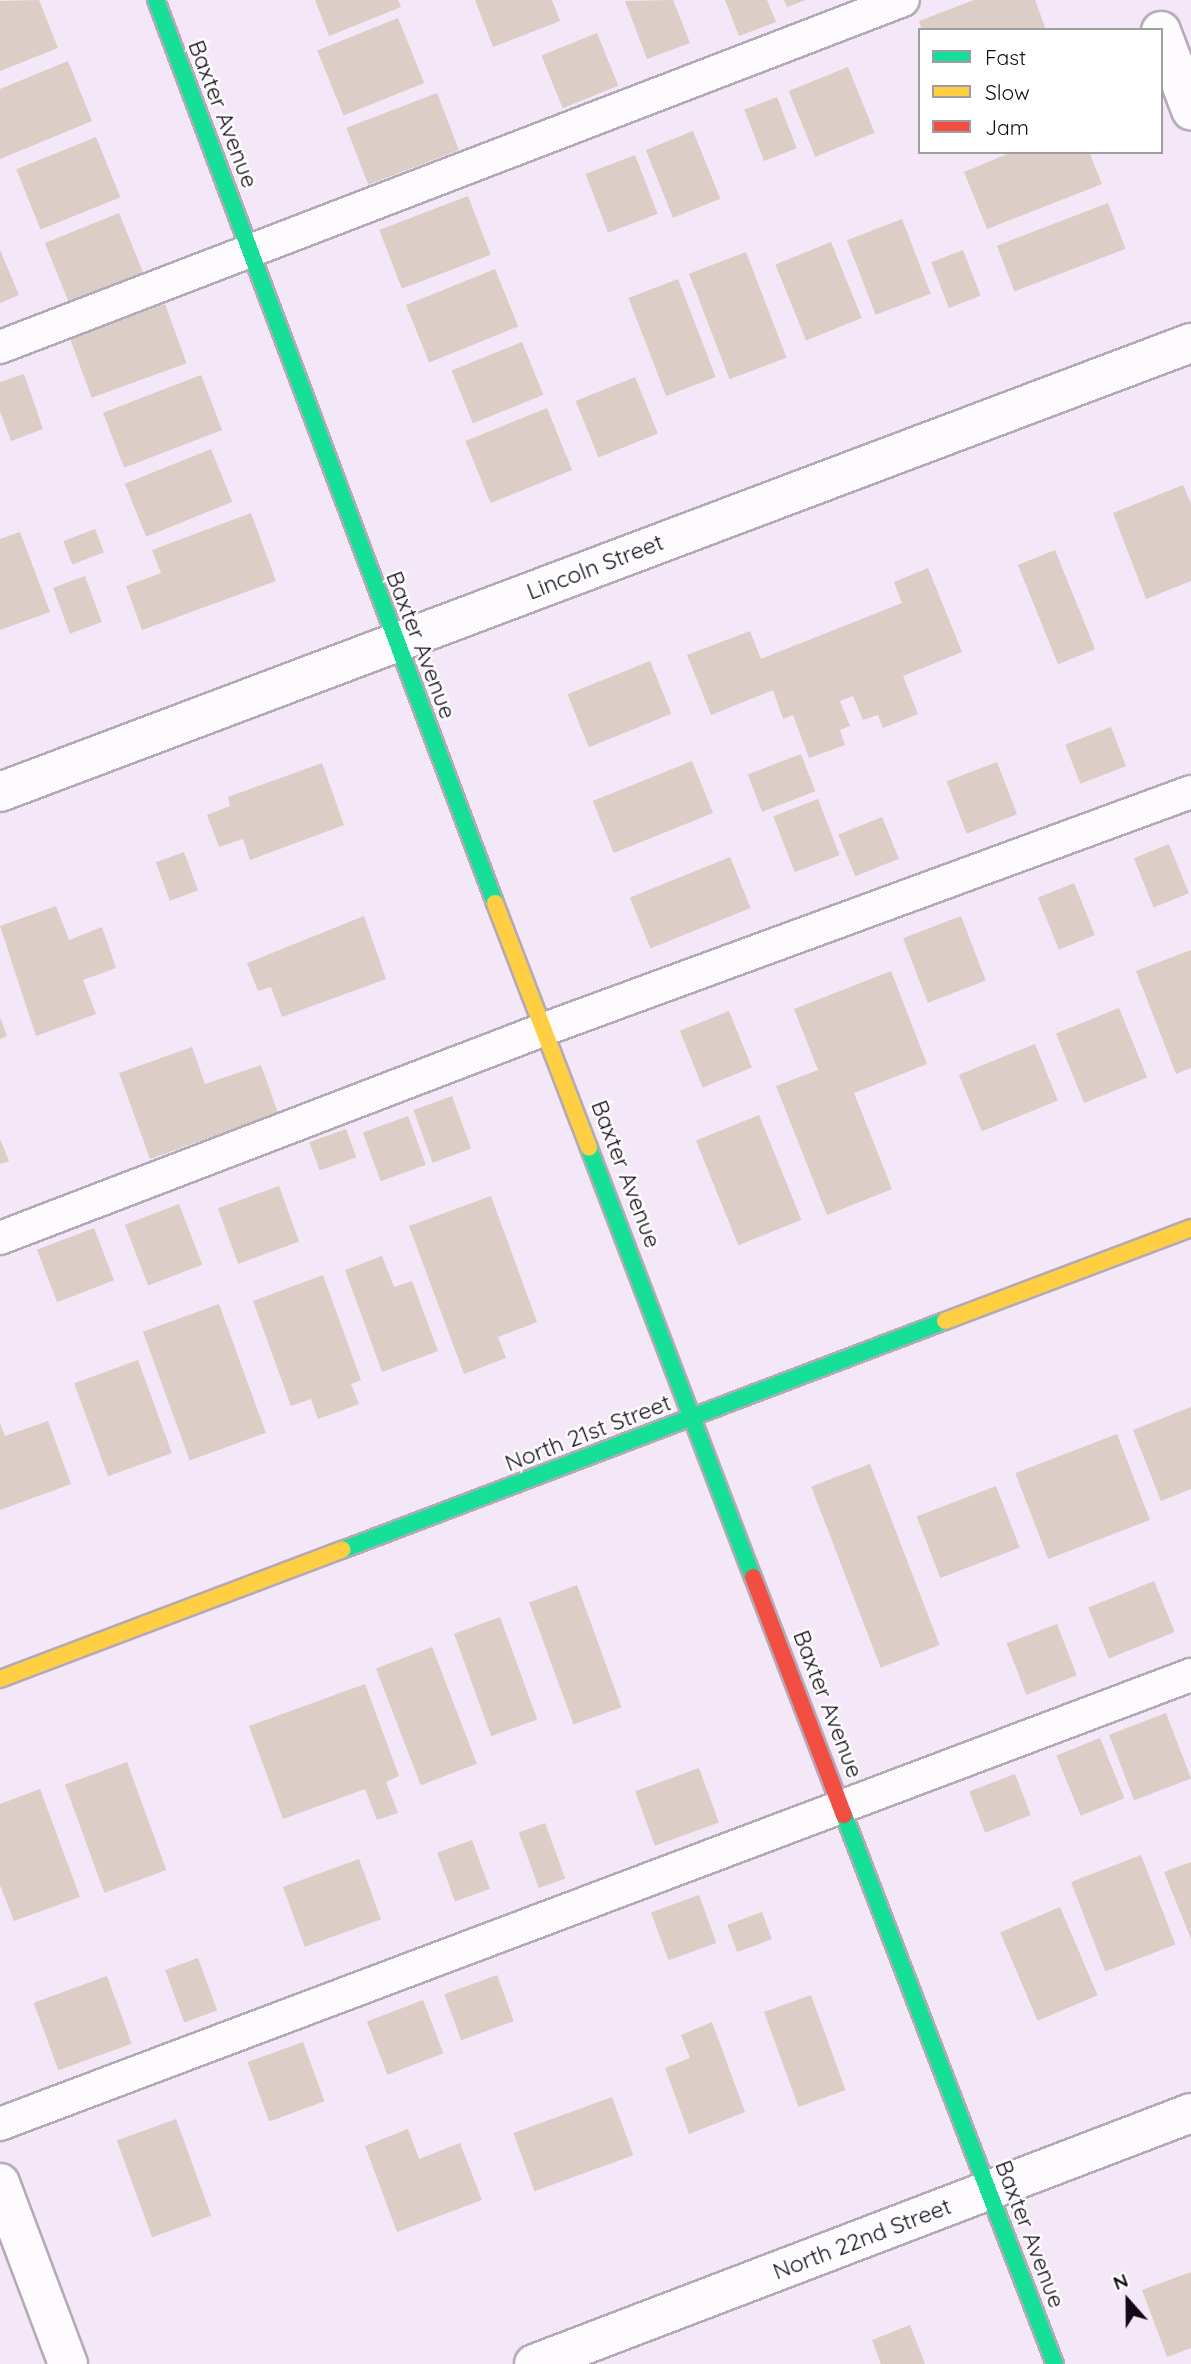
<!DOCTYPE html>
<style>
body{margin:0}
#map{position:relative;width:1191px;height:2364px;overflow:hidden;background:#f4e7f7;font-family:Quicksand,sans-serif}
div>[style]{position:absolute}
.building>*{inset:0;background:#dccdc6;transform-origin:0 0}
.roads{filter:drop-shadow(2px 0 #b4a9b7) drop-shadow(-2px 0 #b4a9b7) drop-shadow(0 2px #b4a9b7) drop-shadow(0 -2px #b4a9b7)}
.lane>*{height:32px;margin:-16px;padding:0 16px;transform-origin:16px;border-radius:16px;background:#fdfbfe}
.street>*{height:38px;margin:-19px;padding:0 19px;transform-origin:19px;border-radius:19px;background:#fdfbfe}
.fast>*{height:16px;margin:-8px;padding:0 8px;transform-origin:8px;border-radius:8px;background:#16e098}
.slow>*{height:16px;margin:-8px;padding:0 8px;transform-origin:8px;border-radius:8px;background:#ffcf43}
.jam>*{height:16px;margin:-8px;padding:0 8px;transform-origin:8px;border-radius:8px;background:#f24e42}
span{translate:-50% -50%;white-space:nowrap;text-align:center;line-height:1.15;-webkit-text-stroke:5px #fff;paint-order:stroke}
.street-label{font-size:23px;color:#120915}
.legend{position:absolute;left:918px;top:28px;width:245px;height:126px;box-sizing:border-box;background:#fff;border:2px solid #a09da1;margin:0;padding:9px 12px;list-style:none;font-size:21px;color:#120915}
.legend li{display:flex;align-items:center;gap:14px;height:35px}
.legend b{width:35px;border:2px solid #a09da1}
.north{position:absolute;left:1093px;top:2266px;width:70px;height:70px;-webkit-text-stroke:5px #fff;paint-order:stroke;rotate:339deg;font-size:19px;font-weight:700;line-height:28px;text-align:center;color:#120915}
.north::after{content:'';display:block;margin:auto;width:24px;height:32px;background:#120915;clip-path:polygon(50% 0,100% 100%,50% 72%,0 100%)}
</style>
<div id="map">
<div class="building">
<div style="clip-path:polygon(39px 0,58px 48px,0 71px,0 1px)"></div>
<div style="clip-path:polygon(315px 0,398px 0,401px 7px,329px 36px)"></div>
<div style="clip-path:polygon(475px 0,552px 0,560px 21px,493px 47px)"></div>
<div style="clip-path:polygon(673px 0,690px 43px,647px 59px,625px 1px)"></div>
<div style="clip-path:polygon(725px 0,767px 0,776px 22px,739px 36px)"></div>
<div style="clip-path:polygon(784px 0,806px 0,787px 7px)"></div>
<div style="clip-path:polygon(974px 0,1035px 0,1046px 30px,922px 30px,919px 21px)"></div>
<div style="left:398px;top:18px;width:70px;height:87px;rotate:68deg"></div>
<div style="left:597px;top:33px;width:57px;height:60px;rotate:68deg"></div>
<div style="clip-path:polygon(68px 61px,92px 121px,0 159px,0 89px)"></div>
<div style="left:848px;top:67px;width:71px;height:64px;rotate:68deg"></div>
<div style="left:437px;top:93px;width:61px;height:97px;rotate:69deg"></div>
<div style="left:777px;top:97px;width:55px;height:35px;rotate:69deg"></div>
<div style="left:693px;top:131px;width:73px;height:51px;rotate:68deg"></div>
<div style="left:96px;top:137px;width:65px;height:86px;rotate:68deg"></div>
<div style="clip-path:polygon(1012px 152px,1089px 152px,1102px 184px,987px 229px,964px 172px)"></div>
<div style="left:635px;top:155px;width:63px;height:53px;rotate:69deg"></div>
<div style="left:468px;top:196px;width:63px;height:95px;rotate:69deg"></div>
<div style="left:1108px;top:203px;width:49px;height:119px;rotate:69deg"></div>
<div style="left:119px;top:213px;width:64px;height:80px;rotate:68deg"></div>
<div style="left:902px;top:219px;width:80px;height:59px;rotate:69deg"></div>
<div style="left:831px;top:242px;width:82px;height:60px;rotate:68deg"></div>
<div style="clip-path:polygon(0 250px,19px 295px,0 303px)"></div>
<div style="left:963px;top:250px;width:49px;height:34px;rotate:69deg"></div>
<div style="left:746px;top:252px;width:113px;height:61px;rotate:69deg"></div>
<div style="left:495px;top:269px;width:62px;height:96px;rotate:68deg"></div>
<div style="left:678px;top:279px;width:105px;height:53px;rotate:69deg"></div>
<div style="left:165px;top:304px;width:63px;height:101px;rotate:70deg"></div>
<div style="left:522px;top:342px;width:57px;height:76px;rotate:68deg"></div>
<div style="clip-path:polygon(24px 374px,43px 429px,11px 441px,0 411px,0 382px)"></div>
<div style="left:201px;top:375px;width:59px;height:105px;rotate:69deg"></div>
<div style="left:635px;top:377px;width:61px;height:64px;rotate:68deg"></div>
<div style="left:547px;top:408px;width:67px;height:88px;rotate:68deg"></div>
<div style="left:211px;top:449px;width:57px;height:93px;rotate:68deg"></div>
<div style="clip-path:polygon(1183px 485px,1191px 504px,1191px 581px,1146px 599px,1113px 513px)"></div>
<div style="clip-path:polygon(251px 513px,276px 581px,142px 630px,126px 586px,161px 573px,152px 550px)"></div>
<div style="left:95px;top:529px;width:25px;height:34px;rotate:69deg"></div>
<div style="clip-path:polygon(20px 532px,50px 612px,0 630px,0 539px)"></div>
<div style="left:1055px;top:550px;width:107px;height:40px;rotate:68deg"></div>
<div style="clip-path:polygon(928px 568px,962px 652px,903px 676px,918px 714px,883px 728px,878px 715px,863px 720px,853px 696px,840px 701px,850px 726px,840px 730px,845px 745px,809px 758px,793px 715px,783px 719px,773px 690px,711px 715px,687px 655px,750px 631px,761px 659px,902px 603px,894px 582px)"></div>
<div style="left:85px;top:576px;width:49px;height:34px;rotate:70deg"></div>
<div style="left:650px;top:661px;width:57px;height:89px;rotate:68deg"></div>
<div style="left:1111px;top:727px;width:42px;height:49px;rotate:69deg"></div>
<div style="left:801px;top:754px;width:40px;height:57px;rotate:69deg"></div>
<div style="left:692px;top:761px;width:56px;height:107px;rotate:68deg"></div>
<div style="left:997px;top:762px;width:56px;height:54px;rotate:69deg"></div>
<div style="clip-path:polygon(322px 763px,344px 825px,250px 860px,243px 839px,219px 847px,207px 815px,230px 806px,228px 797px)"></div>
<div style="left:818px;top:799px;width:60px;height:48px;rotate:69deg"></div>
<div style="left:882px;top:817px;width:45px;height:47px;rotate:68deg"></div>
<div style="left:1169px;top:844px;width:53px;height:38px;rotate:68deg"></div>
<div style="left:184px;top:852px;width:41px;height:30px;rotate:70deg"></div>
<div style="left:730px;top:857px;width:55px;height:108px;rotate:68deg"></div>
<div style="left:1074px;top:883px;width:56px;height:39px;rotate:68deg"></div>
<div style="clip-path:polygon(56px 906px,69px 940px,102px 927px,116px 968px,83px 980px,96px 1014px,36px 1036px,0 926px)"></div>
<div style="clip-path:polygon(364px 916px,386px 979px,282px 1017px,271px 987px,258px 991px,247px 963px)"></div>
<div style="left:961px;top:916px;width:69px;height:62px;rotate:69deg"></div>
<div style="clip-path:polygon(1191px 950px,1191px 1068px,1176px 1074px,1136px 971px)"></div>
<div style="clip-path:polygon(891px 971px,927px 1064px,854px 1093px,892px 1189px,827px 1215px,776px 1086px,818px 1070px,794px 1009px)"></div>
<div style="left:1119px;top:1008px;width:75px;height:68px;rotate:68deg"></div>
<div style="left:729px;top:1011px;width:61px;height:53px;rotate:68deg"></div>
<div style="clip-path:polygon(0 1017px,7px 1036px,0 1039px)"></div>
<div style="left:1035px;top:1044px;width:61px;height:82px;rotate:68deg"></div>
<div style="clip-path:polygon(192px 1047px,205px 1084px,261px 1065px,278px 1113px,150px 1159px,119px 1073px)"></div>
<div style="left:452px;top:1096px;width:56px;height:41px;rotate:70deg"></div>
<div style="left:759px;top:1115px;width:113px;height:68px;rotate:68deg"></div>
<div style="left:408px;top:1116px;width:52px;height:48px;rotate:70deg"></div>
<div style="left:346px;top:1129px;width:30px;height:39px;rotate:70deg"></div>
<div style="clip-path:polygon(0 1139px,9px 1161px,0 1164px)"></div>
<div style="left:279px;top:1186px;width:59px;height:65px;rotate:70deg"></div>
<div style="clip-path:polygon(491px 1196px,537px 1322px,498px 1337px,506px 1358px,464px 1374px,409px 1226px)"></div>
<div style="left:179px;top:1204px;width:65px;height:58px;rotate:69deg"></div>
<div style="left:94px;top:1228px;width:56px;height:61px;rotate:69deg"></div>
<div style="clip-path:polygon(382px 1256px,394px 1287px,412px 1281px,438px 1351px,382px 1372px,345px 1270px)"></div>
<div style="clip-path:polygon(323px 1275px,361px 1380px,351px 1384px,359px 1404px,318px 1419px,311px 1399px,291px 1406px,253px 1301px)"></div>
<div style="left:219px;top:1304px;width:137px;height:81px;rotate:70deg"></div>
<div style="left:138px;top:1360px;width:99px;height:68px;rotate:70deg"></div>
<div style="clip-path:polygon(1191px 1407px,1191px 1489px,1161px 1501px,1133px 1430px)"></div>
<div style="clip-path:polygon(48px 1421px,71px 1484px,0 1510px,0 1423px,5px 1436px)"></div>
<div style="left:1117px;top:1434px;width:92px;height:109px;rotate:69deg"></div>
<div style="left:870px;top:1464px;width:194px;height:63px;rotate:69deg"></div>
<div style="left:996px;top:1486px;width:66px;height:85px;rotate:69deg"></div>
<div style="left:1154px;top:1581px;width:55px;height:71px;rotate:68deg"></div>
<div style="left:577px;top:1585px;width:130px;height:51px;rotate:70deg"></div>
<div style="left:500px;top:1617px;width:109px;height:49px;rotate:70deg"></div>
<div style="left:1057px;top:1624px;width:55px;height:54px;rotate:69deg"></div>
<div style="left:432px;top:1647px;width:125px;height:60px;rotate:69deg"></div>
<div style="clip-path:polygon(365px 1684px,399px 1776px,386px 1782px,398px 1813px,377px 1820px,365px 1789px,283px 1819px,249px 1726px)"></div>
<div style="left:1166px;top:1713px;width:70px;height:61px;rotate:69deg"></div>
<div style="left:1100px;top:1738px;width:65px;height:47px;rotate:68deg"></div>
<div style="left:127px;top:1762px;width:115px;height:66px;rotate:70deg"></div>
<div style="left:699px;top:1768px;width:58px;height:68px;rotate:70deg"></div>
<div style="left:1015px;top:1774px;width:44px;height:49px;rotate:69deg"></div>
<div style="clip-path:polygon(40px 1789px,80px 1897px,14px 1921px,0 1885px,0 1804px)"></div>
<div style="left:545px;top:1823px;width:59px;height:28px;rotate:70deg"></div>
<div style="left:472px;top:1840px;width:52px;height:37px;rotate:70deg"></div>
<div style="left:1141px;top:1855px;width:96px;height:75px;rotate:69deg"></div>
<div style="left:359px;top:1859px;width:64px;height:81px;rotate:70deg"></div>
<div style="clip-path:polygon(1191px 1862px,1191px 1939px,1164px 1872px)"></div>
<div style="left:699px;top:1895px;width:51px;height:51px;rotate:70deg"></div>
<div style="left:1060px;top:1907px;width:96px;height:65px;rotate:67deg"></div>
<div style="left:762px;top:1912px;width:29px;height:37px;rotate:70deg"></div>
<div style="left:198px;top:1958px;width:56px;height:35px;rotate:70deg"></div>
<div style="left:497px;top:1975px;width:49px;height:56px;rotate:70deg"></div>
<div style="left:107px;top:1976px;width:72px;height:78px;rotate:70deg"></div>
<div style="left:811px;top:1995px;width:101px;height:50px;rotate:70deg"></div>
<div style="left:423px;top:2000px;width:57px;height:60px;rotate:69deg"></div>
<div style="clip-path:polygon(712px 2022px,745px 2112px,689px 2134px,665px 2068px,690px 2058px,681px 2035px)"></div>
<div style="left:303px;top:2042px;width:63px;height:59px;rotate:70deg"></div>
<div style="left:612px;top:2097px;width:62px;height:105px;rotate:70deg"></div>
<div style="left:176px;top:2119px;width:103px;height:63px;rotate:70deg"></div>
<div style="clip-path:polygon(408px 2129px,419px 2159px,460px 2143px,482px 2200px,397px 2232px,365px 2146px)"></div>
<div style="clip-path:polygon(1191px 2272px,1191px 2348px,1167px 2357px,1142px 2290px)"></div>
<div style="clip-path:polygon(910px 2325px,925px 2364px,881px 2364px,872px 2340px)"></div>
</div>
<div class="roads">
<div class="lane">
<div style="left:0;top:347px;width:967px;rotate:-21.02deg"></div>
<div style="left:0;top:1238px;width:584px;rotate:-20.98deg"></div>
<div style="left:545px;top:1029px;width:688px;rotate:-20.15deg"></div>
<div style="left:0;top:2124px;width:1273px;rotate:-20.66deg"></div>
</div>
<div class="street">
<div style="left:1161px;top:31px;width:85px;rotate:69.2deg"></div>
<div style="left:0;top:792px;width:1273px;rotate:-20.66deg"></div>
<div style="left:0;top:2183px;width:193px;rotate:69.4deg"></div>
<div style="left:534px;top:2364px;width:703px;rotate:-20.91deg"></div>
</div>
<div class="fast">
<div style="left:156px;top:0;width:965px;rotate:69.42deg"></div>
<div style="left:589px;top:1148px;width:459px;rotate:69.1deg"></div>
<div style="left:342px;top:1550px;width:645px;rotate:-20.8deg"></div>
<div style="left:844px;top:1815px;width:588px;rotate:68.98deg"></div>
</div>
<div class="slow">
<div style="left:495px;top:903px;width:262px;rotate:69deg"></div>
<div style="left:945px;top:1321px;width:263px;rotate:-20.7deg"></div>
<div style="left:0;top:1679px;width:366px;rotate:-20.7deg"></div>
</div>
<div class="jam">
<div style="left:753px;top:1577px;width:255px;rotate:69.1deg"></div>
</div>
</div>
<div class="street-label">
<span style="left:223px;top:114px;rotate:69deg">Baxter Avenue</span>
<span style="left:595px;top:567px;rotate:-21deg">Lincoln Street</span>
<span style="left:421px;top:645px;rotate:69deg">Baxter Avenue</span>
<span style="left:626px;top:1174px;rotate:69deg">Baxter Avenue</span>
<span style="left:588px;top:1433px;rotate:-21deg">North 21st Street</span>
<span style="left:828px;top:1704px;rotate:69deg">Baxter Avenue</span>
<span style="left:1030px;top:2234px;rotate:69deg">Baxter Avenue</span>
<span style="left:862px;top:2239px;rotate:-21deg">North 22nd Street</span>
</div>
<ul class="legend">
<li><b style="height:9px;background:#16e098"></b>Fast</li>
<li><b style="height:9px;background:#ffcf43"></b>Slow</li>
<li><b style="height:9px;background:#f24e42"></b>Jam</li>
</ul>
<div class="north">N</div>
</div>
